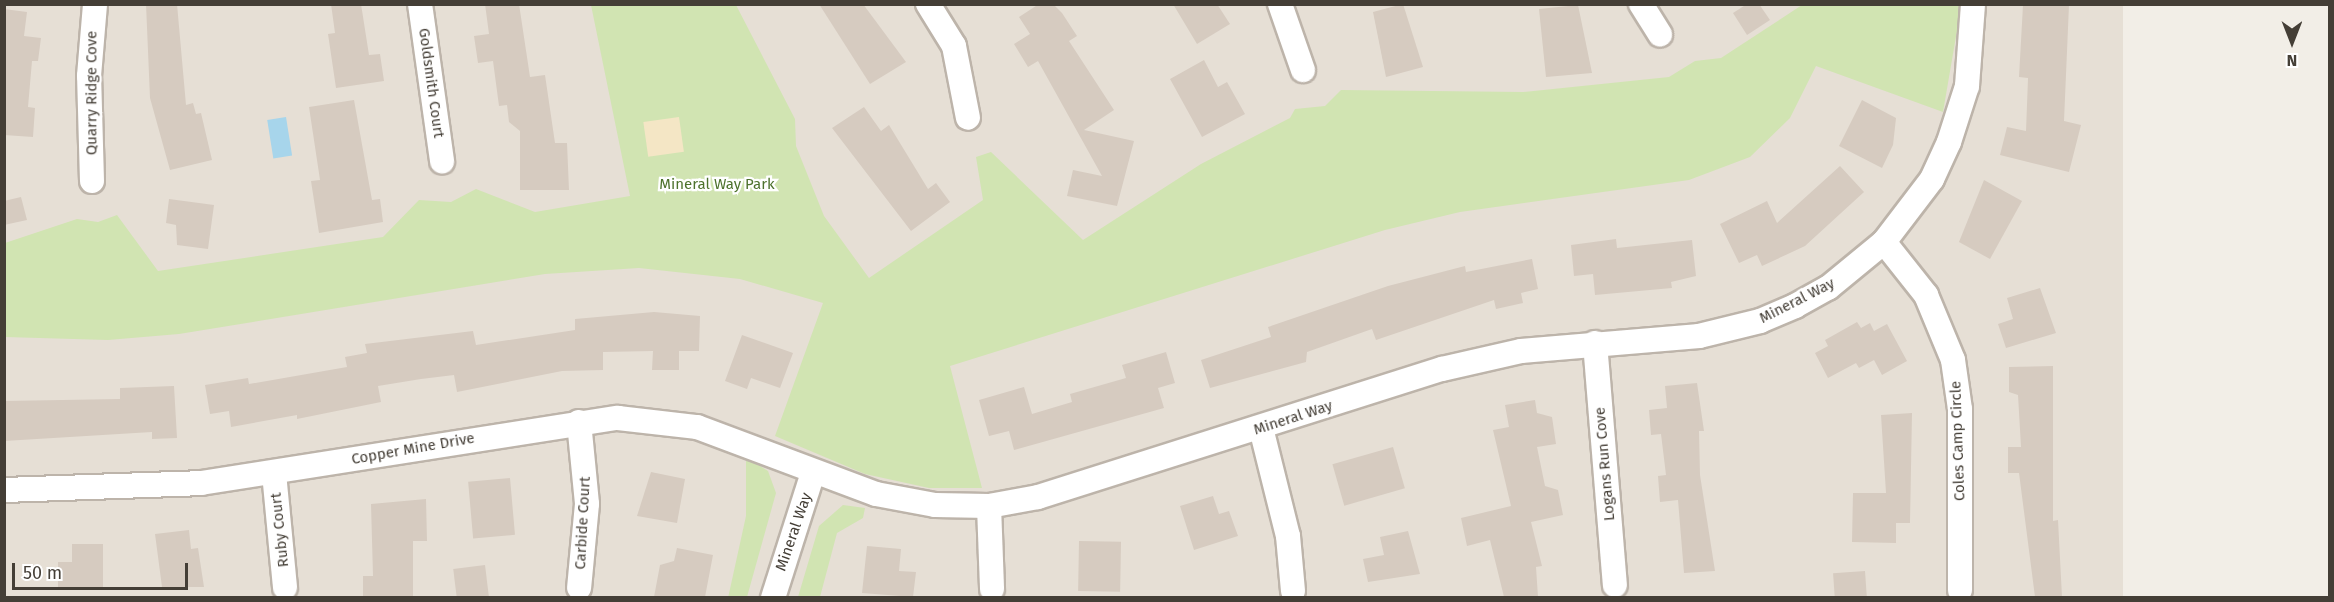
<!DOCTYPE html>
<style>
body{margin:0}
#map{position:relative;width:2334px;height:602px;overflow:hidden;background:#f2eee7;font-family:"Fira Sans",sans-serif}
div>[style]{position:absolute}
.residential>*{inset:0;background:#e6dfd5;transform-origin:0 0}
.green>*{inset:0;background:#d1e4b2}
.sand>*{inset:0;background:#f4e6c5;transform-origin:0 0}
.water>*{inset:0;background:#a7d5eb;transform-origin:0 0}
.building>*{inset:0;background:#d6cbc0;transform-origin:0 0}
.roads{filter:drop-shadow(2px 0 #bdb4aa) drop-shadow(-2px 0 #bdb4aa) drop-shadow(0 2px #bdb4aa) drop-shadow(0 -2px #bdb4aa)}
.minor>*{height:24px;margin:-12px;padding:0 12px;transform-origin:12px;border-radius:12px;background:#fff}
span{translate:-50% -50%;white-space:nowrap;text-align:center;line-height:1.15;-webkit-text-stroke:4.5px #fff;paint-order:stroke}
.street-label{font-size:15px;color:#443e36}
.park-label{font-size:15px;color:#4d722d}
.frame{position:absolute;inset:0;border:6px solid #443e36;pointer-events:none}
.north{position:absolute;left:2262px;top:12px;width:60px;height:60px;-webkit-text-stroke:4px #fff;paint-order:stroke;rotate:180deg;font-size:16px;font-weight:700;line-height:24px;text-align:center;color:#443e36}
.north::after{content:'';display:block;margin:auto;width:21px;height:27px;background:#443e36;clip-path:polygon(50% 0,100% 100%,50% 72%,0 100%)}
.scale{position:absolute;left:12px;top:563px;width:176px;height:27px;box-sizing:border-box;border:3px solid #443e36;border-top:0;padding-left:8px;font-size:18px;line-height:21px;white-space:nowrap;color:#443e36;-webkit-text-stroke:4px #fff;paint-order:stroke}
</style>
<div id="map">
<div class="residential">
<div style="left:4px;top:5px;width:2119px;height:592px"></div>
</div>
<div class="green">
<div style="clip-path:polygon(591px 5px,736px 5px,795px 119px,796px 146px,824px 216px,869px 278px,983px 200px,976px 157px,991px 152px,1083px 240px,1201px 164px,1290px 118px,1295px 109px,1325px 106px,1341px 90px,1523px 92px,1669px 77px,1695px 61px,1721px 58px,1802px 5px,1959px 5px,1959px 19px,1943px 112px,1816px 66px,1790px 118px,1750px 157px,1689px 180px,1460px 212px,1385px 230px,950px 366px,982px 488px,929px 488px,865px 474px,775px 436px,823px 303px,740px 279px,639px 268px,545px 274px,179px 334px,108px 340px,5px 337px,5px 243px,77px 219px,98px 222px,117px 215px,158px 271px,383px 237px,419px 200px,451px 202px,476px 189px,535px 212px,630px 196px)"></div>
<div style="clip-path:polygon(746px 457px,768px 471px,776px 493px,747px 597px,728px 598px,746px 516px)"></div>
<div style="clip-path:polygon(843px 505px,865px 508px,863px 518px,837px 533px,820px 597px,798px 597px,819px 526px)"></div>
</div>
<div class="sand">
<div style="left:679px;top:117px;width:35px;height:36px;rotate:82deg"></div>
</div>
<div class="water">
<div style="left:286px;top:117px;width:39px;height:19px;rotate:81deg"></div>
</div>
<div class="building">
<div style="clip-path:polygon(146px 4px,177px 4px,186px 105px,193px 103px,196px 114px,201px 113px,212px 160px,170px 170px,150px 98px)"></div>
<div style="clip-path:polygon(331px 4px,361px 4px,369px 55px,380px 54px,384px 81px,336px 88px,328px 34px,335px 33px)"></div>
<div style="clip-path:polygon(485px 4px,519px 4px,530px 77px,545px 75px,555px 143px,567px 143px,569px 190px,520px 190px,520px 131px,509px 122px,507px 105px,499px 106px,493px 61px,478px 63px,474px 36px,489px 34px)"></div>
<div style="clip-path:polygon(819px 4px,863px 4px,906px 62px,870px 84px)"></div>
<div style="clip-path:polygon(1039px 4px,1053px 4px,1062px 13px,1077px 36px,1069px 41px,1114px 110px,1084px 130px,1134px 141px,1117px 206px,1067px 196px,1073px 170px,1102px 176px,1038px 61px,1028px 67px,1014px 44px,1030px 34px,1019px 17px)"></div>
<div style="clip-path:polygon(1173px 4px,1217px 4px,1230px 24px,1197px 44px)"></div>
<div style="clip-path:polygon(1403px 4px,1423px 67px,1386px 77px,1373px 12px)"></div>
<div style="clip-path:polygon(1747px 4px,1759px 4px,1770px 20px,1747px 35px,1733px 13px)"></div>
<div style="clip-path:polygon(1578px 5px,1592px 73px,1546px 77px,1539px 9px)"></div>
<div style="clip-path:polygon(2023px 5px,2069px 5px,2064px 121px,2081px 125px,2069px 172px,2000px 155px,2007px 127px,2026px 131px,2028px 78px,2019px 77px)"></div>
<div style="clip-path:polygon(4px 9px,27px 12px,24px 36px,41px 38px,38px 61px,32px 61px,28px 107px,35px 108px,33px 137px,4px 135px)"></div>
<div style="clip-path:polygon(1204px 60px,1218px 87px,1227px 82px,1245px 114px,1202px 137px,1170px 79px)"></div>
<div style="clip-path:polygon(354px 100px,372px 200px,380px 199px,383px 222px,319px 233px,311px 181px,320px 180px,309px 107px)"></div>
<div style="clip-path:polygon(1862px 100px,1896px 118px,1893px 145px,1882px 168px,1839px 146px)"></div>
<div style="clip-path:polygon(864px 107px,881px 131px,889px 125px,928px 189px,936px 183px,950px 202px,911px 231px,832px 128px)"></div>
<div style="clip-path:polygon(1840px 166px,1864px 192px,1805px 246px,1762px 266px,1757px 255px,1739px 263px,1720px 224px,1767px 201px,1777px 223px)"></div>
<div style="clip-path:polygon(1984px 180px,2022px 201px,1990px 259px,1959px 242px)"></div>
<div style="clip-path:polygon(21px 197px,27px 220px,4px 225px,4px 201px)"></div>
<div style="clip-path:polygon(169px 199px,214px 205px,208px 249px,177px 245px,176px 225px,166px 223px)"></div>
<div style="clip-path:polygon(1616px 239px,1617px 248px,1692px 240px,1696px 276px,1671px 282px,1672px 288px,1595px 295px,1593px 274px,1574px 276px,1571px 245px)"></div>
<div style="clip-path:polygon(1532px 259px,1538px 289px,1521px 293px,1523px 303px,1496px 309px,1494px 300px,1376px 340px,1372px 329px,1307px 352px,1306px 362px,1210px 388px,1201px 360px,1271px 337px,1268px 327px,1388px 286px,1465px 266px,1466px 272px)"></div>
<div style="clip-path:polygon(2040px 288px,2056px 333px,2006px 348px,1998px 324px,2013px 319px,2007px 298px)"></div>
<div style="clip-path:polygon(654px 312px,700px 316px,699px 351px,679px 351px,679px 370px,652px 370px,653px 351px,603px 352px,603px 370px,562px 371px,457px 392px,454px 375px,421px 379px,378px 386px,381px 402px,297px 419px,297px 415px,231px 427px,229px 411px,210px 414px,205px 385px,248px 378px,249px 384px,347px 367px,345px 357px,367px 353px,365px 344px,473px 331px,476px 345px,575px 330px,575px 319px)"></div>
<div style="clip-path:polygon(1857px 322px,1861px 328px,1870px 323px,1874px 331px,1887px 324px,1907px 361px,1882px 375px,1874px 360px,1859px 368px,1856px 363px,1828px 378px,1815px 353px,1828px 346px,1825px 340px)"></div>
<div style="clip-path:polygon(742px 335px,793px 353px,780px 388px,751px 378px,747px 389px,725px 381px)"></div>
<div style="clip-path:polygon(1166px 352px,1175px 383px,1158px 388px,1164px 408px,1014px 450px,1009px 431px,989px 436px,979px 400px,1024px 387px,1032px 414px,1072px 402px,1070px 394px,1126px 378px,1122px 365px)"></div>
<div style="clip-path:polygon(2053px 366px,2053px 521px,2058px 520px,2062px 597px,2035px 597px,2019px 473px,2008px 473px,2008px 447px,2021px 447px,2018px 395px,2009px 392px,2009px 367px)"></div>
<div style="clip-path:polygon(1697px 383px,1704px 431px,1699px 431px,1700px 475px,1715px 571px,1684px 573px,1678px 500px,1660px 502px,1658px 476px,1666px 475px,1661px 434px,1651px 435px,1649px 410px,1667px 408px,1665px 386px)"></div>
<div style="clip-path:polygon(174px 386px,177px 438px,152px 439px,152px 432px,4px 441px,4px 401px,120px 399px,120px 388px)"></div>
<div style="clip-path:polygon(1535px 400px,1537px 413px,1552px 417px,1556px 444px,1537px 447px,1545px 486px,1558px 490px,1563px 515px,1531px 522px,1542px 566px,1536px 567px,1538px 597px,1504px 597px,1490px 540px,1467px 546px,1461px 518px,1511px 506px,1493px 430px,1509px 427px,1505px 405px)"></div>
<div style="clip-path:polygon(1912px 413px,1910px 523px,1896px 523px,1896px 543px,1852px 542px,1853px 493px,1886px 493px,1881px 415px)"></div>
<div style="left:1393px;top:447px;width:43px;height:63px;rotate:74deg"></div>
<div style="clip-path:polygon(651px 472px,685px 479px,677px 523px,637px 516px)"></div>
<div style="left:510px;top:478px;width:57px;height:42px;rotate:85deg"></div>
<div style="clip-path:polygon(1213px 496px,1219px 514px,1229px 511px,1238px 536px,1194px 550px,1180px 506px)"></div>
<div style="clip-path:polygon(426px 499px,427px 541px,413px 541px,413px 597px,363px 597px,363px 576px,373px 576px,371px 504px)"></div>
<div style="clip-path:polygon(189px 530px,191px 549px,198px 548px,204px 587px,162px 587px,155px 534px)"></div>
<div style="clip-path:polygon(1408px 531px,1420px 574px,1368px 582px,1363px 559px,1384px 555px,1380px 537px)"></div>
<div style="left:1079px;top:541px;width:42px;height:50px;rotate:1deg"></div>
<div style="clip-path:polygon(72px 544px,103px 544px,103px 587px,58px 587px,58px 562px,72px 562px)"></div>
<div style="clip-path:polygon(867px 546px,901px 549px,899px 571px,916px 572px,913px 597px,862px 593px)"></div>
<div style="clip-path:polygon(677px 548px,713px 555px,705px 597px,654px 597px,660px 565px,674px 561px)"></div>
<div style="left:485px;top:565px;width:32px;height:32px;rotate:83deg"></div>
<div style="left:1865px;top:571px;width:26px;height:32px;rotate:86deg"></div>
</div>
<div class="roads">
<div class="minor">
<div style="left:420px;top:4px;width:159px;rotate:82deg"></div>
<div style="left:928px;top:4px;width:49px;rotate:58.2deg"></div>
<div style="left:954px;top:46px;width:73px;rotate:79deg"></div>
<div style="left:1280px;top:4px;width:70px;rotate:70.8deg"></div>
<div style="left:1641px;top:4px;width:36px;rotate:58deg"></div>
<div style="left:92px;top:181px;width:105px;rotate:-91.6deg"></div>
<div style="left:89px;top:76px;width:72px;rotate:-85.2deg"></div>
<div style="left:1884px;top:242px;width:68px;rotate:51.6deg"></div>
<div style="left:1926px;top:295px;width:70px;rotate:67.4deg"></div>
<div style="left:1953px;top:360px;width:49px;rotate:81.9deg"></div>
<div style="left:1960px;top:409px;width:181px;rotate:90deg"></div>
<div style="left:1595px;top:343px;width:243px;rotate:85.3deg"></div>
<div style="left:579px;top:422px;width:82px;rotate:84.4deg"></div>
<div style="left:587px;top:504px;width:84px;rotate:95.4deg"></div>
<div style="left:1261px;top:428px;width:111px;rotate:76deg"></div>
<div style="left:1288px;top:536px;width:55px;rotate:84.8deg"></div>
<div style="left:274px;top:473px;width:115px;rotate:84.5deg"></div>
<div style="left:4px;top:490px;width:197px;rotate:-2deg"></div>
<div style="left:201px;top:483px;width:422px;rotate:-8.9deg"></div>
<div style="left:618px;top:418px;width:80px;rotate:6.5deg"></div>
<div style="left:697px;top:427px;width:191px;rotate:20.5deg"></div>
<div style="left:876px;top:494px;width:60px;rotate:10.6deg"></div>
<div style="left:935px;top:505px;width:54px;rotate:1.1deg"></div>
<div style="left:989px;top:506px;width:50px;rotate:-10.4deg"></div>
<div style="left:1038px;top:497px;width:424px;rotate:-17.6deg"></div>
<div style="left:1442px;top:369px;width:81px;rotate:-12.8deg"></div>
<div style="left:1521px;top:351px;width:179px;rotate:-4.8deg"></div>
<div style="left:1699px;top:336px;width:63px;rotate:-13.8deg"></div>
<div style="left:1760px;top:321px;width:38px;rotate:-23deg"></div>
<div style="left:1795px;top:306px;width:38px;rotate:-29deg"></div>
<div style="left:1828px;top:288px;width:72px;rotate:-39.4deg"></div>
<div style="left:1884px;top:242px;width:79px;rotate:-52.7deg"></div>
<div style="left:1932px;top:179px;width:41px;rotate:-65.3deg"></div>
<div style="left:1949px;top:142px;width:59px;rotate:-72.2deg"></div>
<div style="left:1967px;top:86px;width:82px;rotate:-85.8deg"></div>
<div style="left:989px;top:506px;width:83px;rotate:87.9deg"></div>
<div style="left:773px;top:598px;width:131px;rotate:-72.3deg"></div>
</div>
</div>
<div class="street-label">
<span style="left:431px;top:83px;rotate:82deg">Goldsmith Court</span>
<span style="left:92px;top:93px;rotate:-90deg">Quarry Ridge Cove</span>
<span style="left:1797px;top:301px;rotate:-27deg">Mineral Way</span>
<span style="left:1293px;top:418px;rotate:-18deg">Mineral Way</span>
<span style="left:1958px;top:441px;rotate:-92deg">Coles Camp Circle</span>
<span style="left:413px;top:449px;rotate:-10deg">Copper Mine Drive</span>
<span style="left:1605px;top:464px;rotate:-95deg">Logans Run Cove</span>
<span style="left:583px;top:523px;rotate:-87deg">Carbide Court</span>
<span style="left:280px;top:530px;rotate:-96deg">Ruby Court</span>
<span style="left:794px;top:532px;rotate:-71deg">Mineral Way</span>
</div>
<div class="park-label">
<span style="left:717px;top:185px">Mineral Way Park</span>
</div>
<div class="frame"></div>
<div class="north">N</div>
<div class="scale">50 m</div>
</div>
